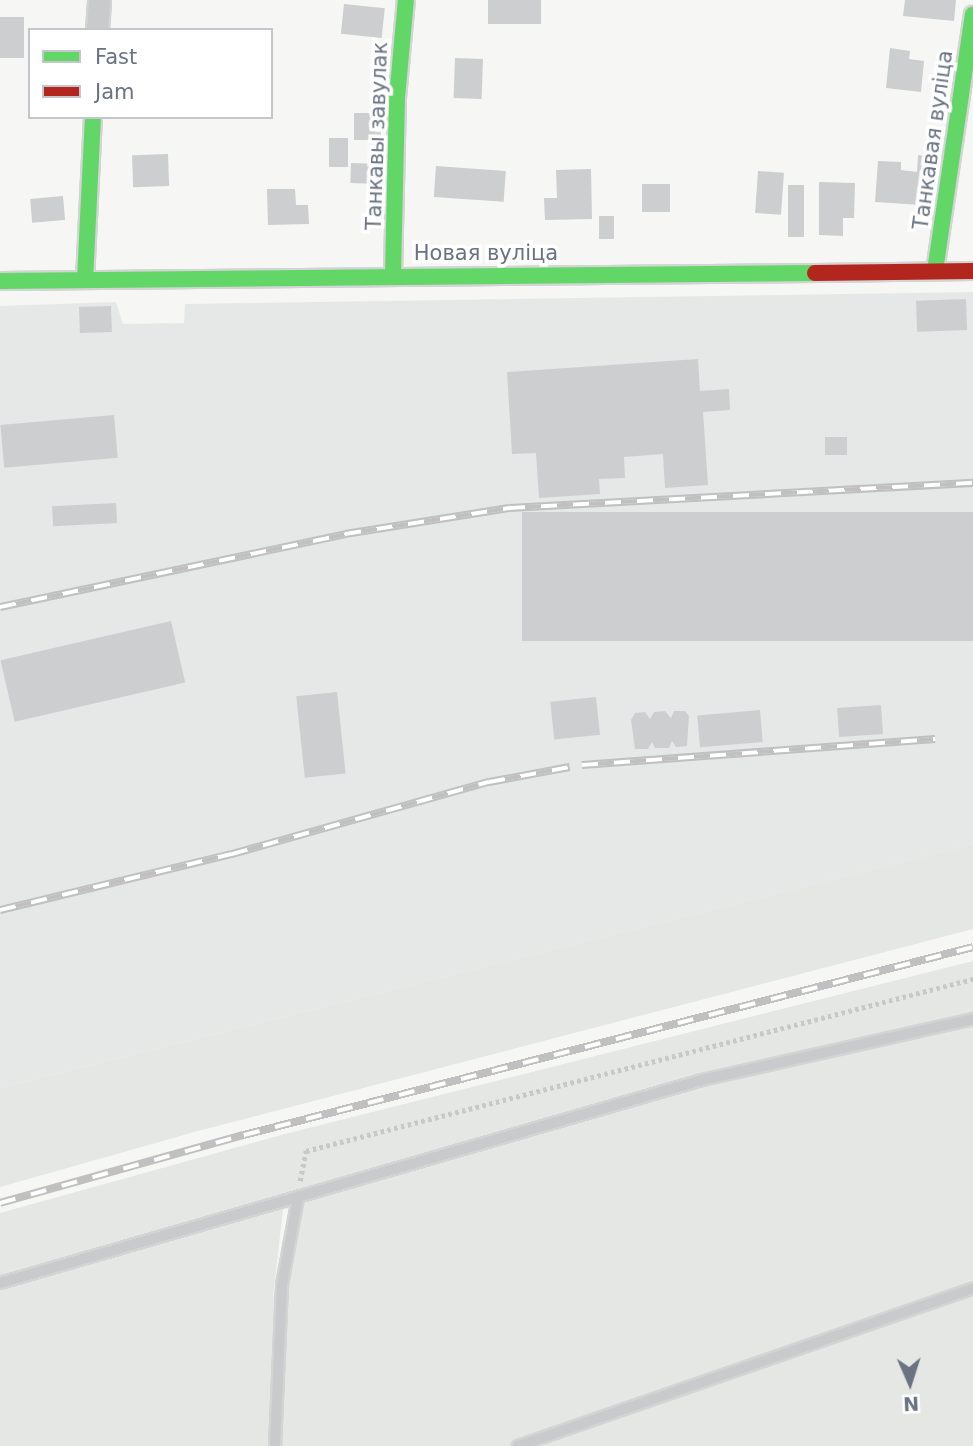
<!DOCTYPE html>
<meta charset="utf-8">
<style>
body{margin:0}
#map{position:relative;width:973px;height:1446px;overflow:hidden;background:#f6f6f5;font-family:"DejaVu Sans",sans-serif}
div>[style]{position:absolute}
.built>*{inset:0;background:#e6e7e7}
.green>*{inset:0;background:#e4e7e3}
.building>*{inset:0;background:#cdcecf;transform-origin:0 0}
.path>*{height:4.5px;margin-top:-2.25px;transform-origin:0;background:repeating-linear-gradient(90deg,#c7c8c9 0 3.5px,transparent 0 7px)}
.roads{filter:drop-shadow(2px 0 #d3d4d4) drop-shadow(-2px 0 #d3d4d4) drop-shadow(0 2px #d3d4d4) drop-shadow(0 -2px #d3d4d4)}
.lane>*{height:10px;margin:-5px;padding:0 5px;transform-origin:5px;border-radius:5px;background:#c9cacb}
.street>*{height:21px;margin:-10.5px;padding:0 10.5px;transform-origin:10.5px;border-radius:10.5px;background:#c9cacb}
.fast>*{height:16px;margin:-8px;padding:0 8px;transform-origin:8px;border-radius:8px;background:#63d668}
.jam>*{height:16px;margin:-8px;padding:0 8px;transform-origin:8px;border-radius:8px;background:#b3261e}
.rail>*{height:8px;margin-top:-4px;transform-origin:0;background:repeating-linear-gradient(90deg,#fff 0 16px,#c0c0c1 0 32px);box-sizing:border-box;border-block:2px solid #c0c0c1}
span{translate:-50% -50%;white-space:nowrap;text-align:center;line-height:1.15;-webkit-text-stroke:7px #fff;paint-order:stroke}
.street-label{font-size:21px;color:#697382}
.legend{position:absolute;left:28px;top:28px;width:245px;height:91px;box-sizing:border-box;background:#fff;border:2px solid #c3c7cd;margin:0;padding:9px 12px;list-style:none;font-size:21px;color:#697382}
.legend li{display:flex;align-items:center;gap:14px;height:35px}
.legend b{width:35px;border:2px solid #c3c7cd}
.north{position:absolute;left:875px;top:1348px;width:70px;height:70px;-webkit-text-stroke:5px #fff;paint-order:stroke;rotate:177deg;font-size:19px;font-weight:700;line-height:28px;text-align:center;color:#697382}
.north::after{content:'';display:block;margin:auto;width:24px;height:32px;background:#697382;clip-path:polygon(50% 0,100% 100%,50% 72%,0 100%)}
</style>
<div id="map">
<div class="built">
<div style="clip-path:polygon(973px 292px,973px 844px,0 1088px,0 306px,116px 302px,123px 324px,184px 323px,185px 304px)"></div>
</div>
<div class="green">
<div style="clip-path:polygon(973px 844px,973px 929px,198px 1131px,0 1187px,0 1088px)"></div>
<div style="clip-path:polygon(evenodd,973px 961px,973px 1446px,0 1446px,0 1213px,285px 1134px,973px 961px,304px 1203px,293px 1266px,273px 1297px,283px 1210px,304px 1203px)"></div>
</div>
<div class="building">
<div style="left:488px;top:0;width:53px;height:24px"></div>
<div style="clip-path:polygon(905px 0,956px 0,954px 21px,903px 16px)"></div>
<div style="left:344px;top:4px;width:41px;height:30px;rotate:6deg"></div>
<div style="left:0;top:17px;width:24px;height:41px"></div>
<div style="clip-path:polygon(890px 48px,910px 51px,909px 59px,924px 61px,921px 92px,886px 88px)"></div>
<div style="left:455px;top:58px;width:28px;height:40px;rotate:2deg"></div>
<div style="left:354px;top:113px;width:27px;height:27px"></div>
<div style="left:329px;top:138px;width:19px;height:29px"></div>
<div style="left:168px;top:154px;width:32px;height:36px;rotate:88deg"></div>
<div style="clip-path:polygon(918px 155px,926px 156px,922px 205px,875px 202px,878px 161px,901px 162px,901px 170px,917px 172px)"></div>
<div style="left:351px;top:163px;width:30px;height:20px;rotate:2deg"></div>
<div style="left:436px;top:166px;width:70px;height:31px;rotate:4deg"></div>
<div style="clip-path:polygon(591px 169px,592px 219px,545px 220px,544px 198px,557px 198px,556px 170px)"></div>
<div style="left:758px;top:171px;width:26px;height:42px;rotate:4deg"></div>
<div style="clip-path:polygon(819px 182px,855px 183px,854px 218px,843px 218px,843px 236px,819px 235px)"></div>
<div style="left:642px;top:184px;width:28px;height:28px"></div>
<div style="left:788px;top:185px;width:16px;height:52px"></div>
<div style="clip-path:polygon(267px 189px,295px 189px,296px 205px,308px 205px,309px 224px,268px 225px)"></div>
<div style="left:63px;top:196px;width:24px;height:33px;rotate:85deg"></div>
<div style="left:599px;top:216px;width:15px;height:23px"></div>
<div style="left:966px;top:299px;width:31px;height:50px;rotate:88deg"></div>
<div style="left:111px;top:306px;width:26px;height:32px;rotate:88deg"></div>
<div style="clip-path:polygon(698px 359px,700px 391px,729px 389px,730px 410px,703px 412px,708px 485px,665px 488px,663px 454px,624px 457px,625px 478px,599px 479px,600px 494px,539px 498px,536px 453px,512px 454px,507px 372px)"></div>
<div style="left:114px;top:415px;width:43px;height:114px;rotate:85deg"></div>
<div style="left:825px;top:437px;width:22px;height:18px"></div>
<div style="left:116px;top:503px;width:20px;height:64px;rotate:87deg"></div>
<div style="left:973px;top:512px;width:129px;height:451px;rotate:90deg"></div>
<div style="left:171px;top:621px;width:63px;height:175px;rotate:77deg"></div>
<div style="left:337px;top:692px;width:82px;height:41px;rotate:84deg"></div>
<div style="left:596px;top:697px;width:38px;height:46px;rotate:84deg"></div>
<div style="left:881px;top:705px;width:29px;height:44px;rotate:86deg"></div>
<div style="left:760px;top:710px;width:32px;height:63px;rotate:85deg"></div>
<div style="clip-path:polygon(665px 711px,671px 718px,674px 711px,685px 711px,689px 716px,687px 746px,676px 747px,672px 741px,669px 748px,655px 748px,652px 742px,648px 749px,635px 749px,631px 720px,635px 713px,645px 712px,650px 719px,654px 712px)"></div>
</div>
<div class="path">
<div style="left:300px;top:1181px;width:31px;rotate:-79deg"></div>
<div style="left:306px;top:1151px;width:689px;rotate:-14.46deg"></div>
</div>
<div class="roads">
<div class="lane">
<div style="left:0;top:1283px;width:731px;rotate:-16.13deg"></div>
<div style="left:702px;top:1080px;width:278px;rotate:-12.7deg"></div>
<div style="left:275px;top:1446px;width:161px;rotate:-87.5deg"></div>
<div style="left:282px;top:1285px;width:88px;rotate:-79.6deg"></div>
<div style="left:518px;top:1446px;width:482px;rotate:-19.1deg"></div>
</div>
<div class="street">
<div style="left:97px;top:30px;width:30px;rotate:-86deg"></div>
</div>
<div class="fast">
<div style="left:935px;top:271px;width:259px;rotate:-81.6deg"></div>
<div style="left:393px;top:274px;width:176px;rotate:-88.7deg"></div>
<div style="left:397px;top:98px;width:98px;rotate:-84.8deg"></div>
<div style="left:85px;top:280px;width:163px;rotate:-87.2deg"></div>
<div style="left:0;top:281px;width:815px;rotate:-0.56deg"></div>
</div>
<div class="jam">
<div style="left:815px;top:273px;width:158px;rotate:-0.7deg"></div>
</div>
</div>
<div class="rail">
<div style="left:0;top:607px;width:353px;rotate:-11.9deg"></div>
<div style="left:345px;top:534px;width:166px;rotate:-9deg"></div>
<div style="left:509px;top:508px;width:465px;rotate:-3.1deg"></div>
<div style="left:582px;top:765px;width:354px;rotate:-4.2deg"></div>
<div style="left:0;top:910px;width:239px;rotate:-13.6deg"></div>
<div style="left:232px;top:854px;width:267px;rotate:-15.7deg"></div>
<div style="left:489px;top:782px;width:82px;rotate:-10.5deg"></div>
<div style="left:0;top:1203px;width:253px;rotate:-15.6deg"></div>
<div style="left:244px;top:1135px;width:753px;rotate:-14.46deg"></div>
</div>
<div class="street-label">
<span style="left:377px;top:136px;rotate:-88deg">Танкавы завулак</span>
<span style="left:933px;top:140px;rotate:-82deg">Танкавая вуліца</span>
<span style="left:486px;top:253px">Новая вуліца</span>
</div>
<ul class="legend">
<li><b style="height:9px;background:#63d668"></b>Fast</li>
<li><b style="height:9px;background:#b3261e"></b>Jam</li>
</ul>
<div class="north">N</div>
</div>
